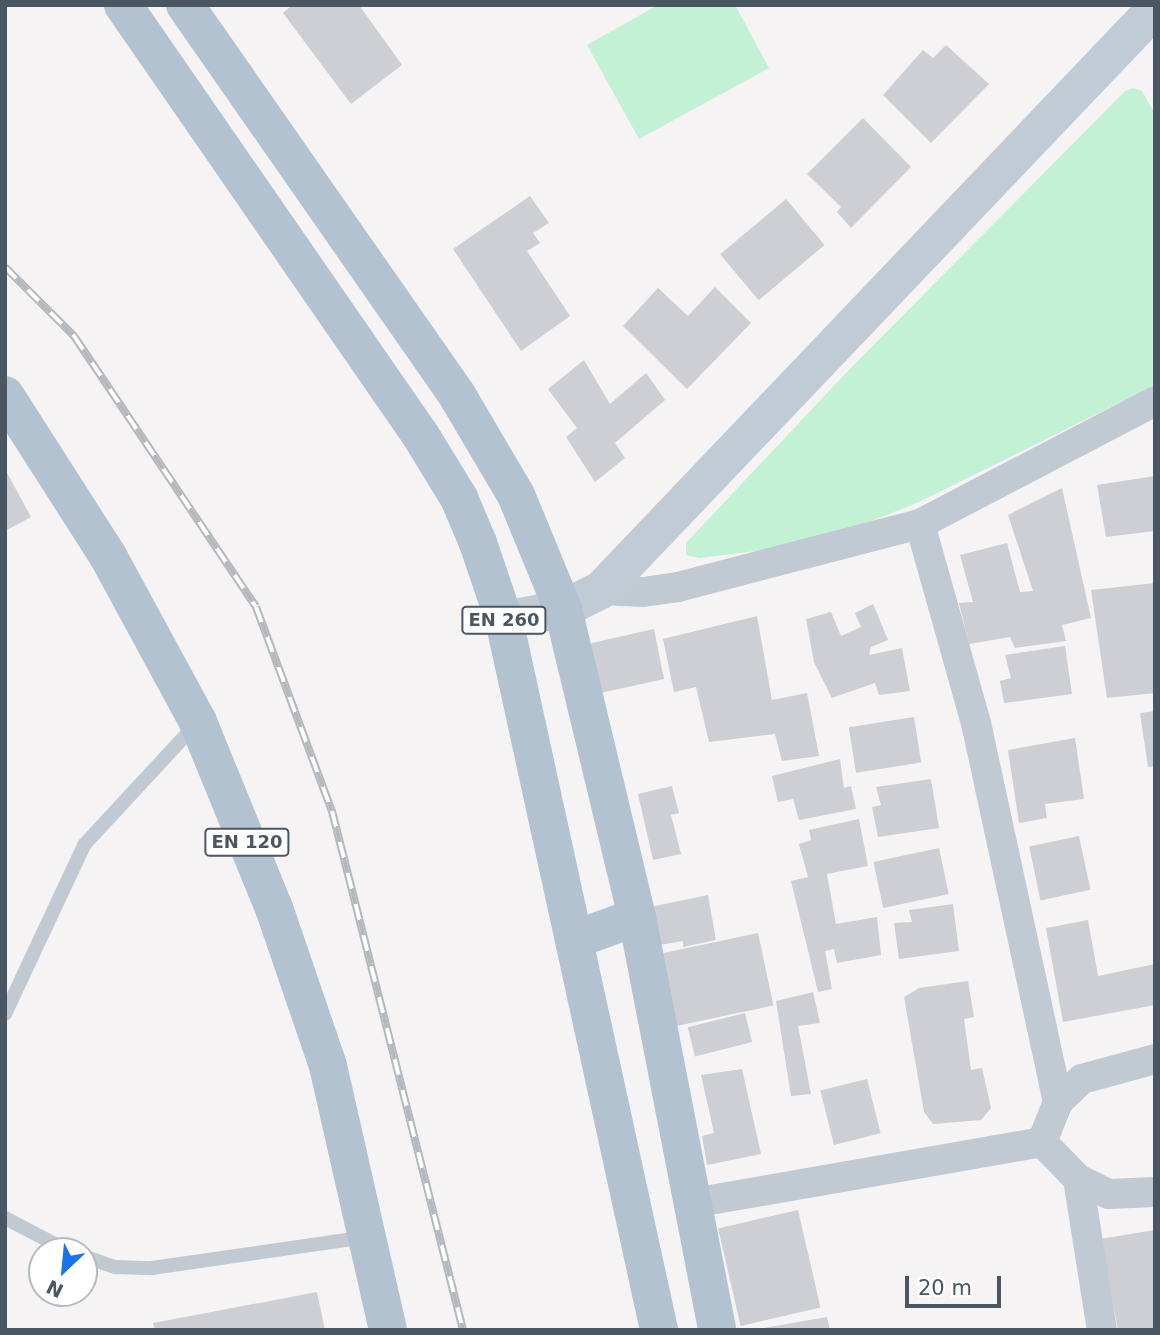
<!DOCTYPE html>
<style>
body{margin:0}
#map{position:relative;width:1160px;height:1335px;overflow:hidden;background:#f5f3f3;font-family:"DejaVu Sans",sans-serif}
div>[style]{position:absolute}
.green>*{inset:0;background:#c3f1d5}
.building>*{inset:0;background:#cdcfd5;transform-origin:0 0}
.lane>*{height:14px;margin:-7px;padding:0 7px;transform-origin:7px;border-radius:7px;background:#c1cad2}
.street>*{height:30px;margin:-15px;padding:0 15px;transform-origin:15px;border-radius:15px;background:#c1cad2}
.secondary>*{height:38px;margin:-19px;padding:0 19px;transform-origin:19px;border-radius:19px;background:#c1cbd6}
.primary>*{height:38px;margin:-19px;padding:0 19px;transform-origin:19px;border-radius:19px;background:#b3c2d1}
.rail>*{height:8px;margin-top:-4px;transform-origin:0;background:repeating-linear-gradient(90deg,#fff 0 16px,#b5b8bd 0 32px);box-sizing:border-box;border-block:2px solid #b5b8bd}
span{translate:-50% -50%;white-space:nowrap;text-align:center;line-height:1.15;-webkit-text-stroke:6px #fff;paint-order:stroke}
.shield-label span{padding:2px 5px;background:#fff;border:2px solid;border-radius:5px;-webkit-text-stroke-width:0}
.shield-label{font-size:18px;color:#4a5661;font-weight:700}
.frame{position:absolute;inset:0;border:7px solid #4a5661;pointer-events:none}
.north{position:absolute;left:28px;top:1237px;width:70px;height:70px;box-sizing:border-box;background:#fff;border:2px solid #b7bbc0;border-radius:50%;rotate:206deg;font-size:19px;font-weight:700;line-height:28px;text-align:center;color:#4a5661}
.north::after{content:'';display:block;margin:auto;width:24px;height:32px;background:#1a73e8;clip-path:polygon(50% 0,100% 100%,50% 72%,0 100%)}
.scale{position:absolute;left:905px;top:1276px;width:96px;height:32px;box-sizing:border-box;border:4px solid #4a5661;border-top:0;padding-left:9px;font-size:21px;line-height:24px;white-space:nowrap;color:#4a5661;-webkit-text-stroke:5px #fff;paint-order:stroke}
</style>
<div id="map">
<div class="green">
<div style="clip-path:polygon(658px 5px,735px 5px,769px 68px,639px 139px,587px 45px)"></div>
<div style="clip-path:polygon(1133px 88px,1142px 91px,1155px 114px,1155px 385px,921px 501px,860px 526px,764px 550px,700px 558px,686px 555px,686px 543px,845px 374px,1125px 91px)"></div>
</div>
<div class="building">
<div style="clip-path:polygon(292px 5px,359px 5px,402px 65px,351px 104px,283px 13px)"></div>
<div style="clip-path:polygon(946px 45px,989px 84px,931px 143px,883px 95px,923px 50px,933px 58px)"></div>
<div style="clip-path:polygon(863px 118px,911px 167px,851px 228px,837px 212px,841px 207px,807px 174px)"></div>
<div style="clip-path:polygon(530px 196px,549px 223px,533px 233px,540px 243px,527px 251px,570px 316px,521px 351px,453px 249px)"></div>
<div style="left:786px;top:199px;width:60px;height:86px;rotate:50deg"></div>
<div style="clip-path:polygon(715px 287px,751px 323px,687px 389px,623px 326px,658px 288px,688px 316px)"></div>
<div style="clip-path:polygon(584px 360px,610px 404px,646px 373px,665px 400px,615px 443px,625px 458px,595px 482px,566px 437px,577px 428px,548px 389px)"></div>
<div style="clip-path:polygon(5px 469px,31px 517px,5px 531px)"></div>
<div style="clip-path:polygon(1155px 476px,1155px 531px,1106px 537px,1097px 485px)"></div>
<div style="clip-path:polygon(1062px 488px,1091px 618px,1062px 625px,1066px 641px,1015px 648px,1010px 637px,969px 644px,959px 603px,973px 602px,960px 555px,1007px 543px,1020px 592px,1033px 591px,1008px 515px)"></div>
<div style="clip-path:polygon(1155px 583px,1155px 693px,1107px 698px,1091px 590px)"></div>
<div style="clip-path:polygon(873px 604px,888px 640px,871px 647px,869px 655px,902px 648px,910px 691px,879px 695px,875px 683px,832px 698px,814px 662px,806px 619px,831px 612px,841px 636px,861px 627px,855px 613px)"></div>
<div style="clip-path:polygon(757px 616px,772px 700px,807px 693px,819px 756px,782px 761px,775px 734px,709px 742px,696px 687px,674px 692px,663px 639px)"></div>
<div style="clip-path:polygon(654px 629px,664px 679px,596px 694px,588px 650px,592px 643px)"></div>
<div style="clip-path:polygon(1065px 646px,1072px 694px,1004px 703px,1000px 681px,1011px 678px,1005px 655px)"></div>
<div style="clip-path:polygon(1155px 711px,1155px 766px,1148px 767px,1140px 713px)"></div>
<div style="left:914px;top:717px;width:46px;height:66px;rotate:81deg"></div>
<div style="clip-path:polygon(1075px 738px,1084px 799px,1045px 804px,1047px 818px,1019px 823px,1008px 750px)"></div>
<div style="clip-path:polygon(840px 759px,844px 788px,851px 786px,856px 809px,799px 820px,793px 799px,778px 802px,772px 776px)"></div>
<div style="clip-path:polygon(931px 779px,939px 828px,878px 837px,872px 807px,881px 805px,876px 787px)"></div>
<div style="clip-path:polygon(672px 786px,679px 813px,671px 815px,681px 854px,653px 860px,638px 794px)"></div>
<div style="clip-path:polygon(859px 819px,868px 866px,827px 874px,836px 924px,877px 917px,881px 955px,837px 963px,834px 949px,825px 951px,832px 989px,818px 992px,791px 881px,808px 877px,799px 844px,811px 840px,809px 830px)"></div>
<div style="left:1079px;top:836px;width:55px;height:51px;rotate:78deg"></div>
<div style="left:939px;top:848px;width:47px;height:67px;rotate:78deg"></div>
<div style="clip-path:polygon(708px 895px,716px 940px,683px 947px,683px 941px,659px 945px,650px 907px)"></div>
<div style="clip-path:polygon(953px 904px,959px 951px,899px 959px,894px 923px,912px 922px,909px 910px)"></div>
<div style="clip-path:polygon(1088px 920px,1098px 976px,1155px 964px,1155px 1005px,1063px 1022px,1046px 928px)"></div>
<div style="left:758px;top:933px;width:74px;height:99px;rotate:78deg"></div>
<div style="clip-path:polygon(968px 981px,974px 1017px,964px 1019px,971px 1070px,982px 1068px,991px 1108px,981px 1120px,933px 1124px,924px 1112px,904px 997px,919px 988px)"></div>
<div style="clip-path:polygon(813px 992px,820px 1023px,798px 1026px,811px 1094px,791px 1096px,776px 1001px)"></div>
<div style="left:745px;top:1013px;width:30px;height:59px;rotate:76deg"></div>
<div style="clip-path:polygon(742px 1069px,761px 1154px,707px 1165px,702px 1136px,714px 1133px,701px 1075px)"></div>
<div style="left:867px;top:1079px;width:56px;height:48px;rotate:76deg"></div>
<div style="left:798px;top:1210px;width:100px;height:82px;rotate:77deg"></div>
<div style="clip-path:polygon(1155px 1230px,1155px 1330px,1118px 1330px,1100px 1239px)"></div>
<div style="clip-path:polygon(317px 1292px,325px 1330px,155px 1330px,153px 1323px)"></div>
<div style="clip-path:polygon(827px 1317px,830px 1330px,764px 1330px,764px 1328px)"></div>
</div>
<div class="lane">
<div style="left:5px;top:1014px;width:187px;rotate:-64.9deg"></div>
<div style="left:84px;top:845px;width:166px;rotate:-47.2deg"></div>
<div style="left:5px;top:1218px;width:71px;rotate:27.6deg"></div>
<div style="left:84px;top:1256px;width:33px;rotate:20deg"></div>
<div style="left:115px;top:1267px;width:37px;rotate:2deg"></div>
<div style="left:152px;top:1268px;width:216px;rotate:-8.2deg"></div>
</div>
<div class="street">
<div style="left:920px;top:524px;width:207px;rotate:74.3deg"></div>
<div style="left:976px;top:723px;width:388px;rotate:77.8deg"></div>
<div style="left:601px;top:590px;width:42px;rotate:2.7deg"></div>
<div style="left:643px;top:592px;width:35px;rotate:-8deg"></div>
<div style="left:678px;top:587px;width:250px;rotate:-14.6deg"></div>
<div style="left:920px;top:524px;width:265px;rotate:-27.6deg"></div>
<div style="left:1042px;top:1142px;width:43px;rotate:-68.2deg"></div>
<div style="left:1058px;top:1102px;width:33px;rotate:-44deg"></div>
<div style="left:1082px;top:1079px;width:76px;rotate:-15.3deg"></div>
<div style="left:1042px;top:1142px;width:52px;rotate:45.8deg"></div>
<div style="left:1078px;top:1179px;width:34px;rotate:26deg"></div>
<div style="left:1109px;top:1194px;width:46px;rotate:-2.5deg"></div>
<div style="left:1078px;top:1179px;width:153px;rotate:81deg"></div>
<div style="left:693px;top:1203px;width:354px;rotate:-9.9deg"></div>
</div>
<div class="secondary">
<div style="left:504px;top:620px;width:60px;rotate:-10.6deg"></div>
<div style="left:563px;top:609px;width:42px;rotate:-26.6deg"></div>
<div style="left:601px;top:590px;width:803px;rotate:-46.36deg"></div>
</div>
<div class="primary">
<div style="left:123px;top:5px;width:524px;rotate:55.34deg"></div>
<div style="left:421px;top:436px;width:73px;rotate:58.5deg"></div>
<div style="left:459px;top:498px;width:49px;rotate:67.1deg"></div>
<div style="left:478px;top:543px;width:81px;rotate:71.3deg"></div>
<div style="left:504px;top:620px;width:727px;rotate:77.68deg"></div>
<div style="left:185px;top:5px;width:475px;rotate:55.1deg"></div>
<div style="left:457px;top:395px;width:116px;rotate:59.5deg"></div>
<div style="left:516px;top:495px;width:123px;rotate:67.6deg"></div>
<div style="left:563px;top:609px;width:317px;rotate:76.5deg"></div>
<div style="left:637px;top:917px;width:421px;rotate:79deg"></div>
<div style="left:5px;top:395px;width:191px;rotate:57.4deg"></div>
<div style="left:108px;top:556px;width:189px;rotate:61.5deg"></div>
<div style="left:198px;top:722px;width:201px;rotate:67.8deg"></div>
<div style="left:274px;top:908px;width:167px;rotate:71.1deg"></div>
<div style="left:328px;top:1066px;width:271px;rotate:77.2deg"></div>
<div style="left:576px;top:939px;width:65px;rotate:-19.8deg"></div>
</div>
<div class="rail">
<div style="left:5px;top:267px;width:98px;rotate:45deg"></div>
<div style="left:74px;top:336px;width:326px;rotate:56.1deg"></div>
<div style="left:256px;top:607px;width:218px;rotate:69.6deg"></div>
<div style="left:332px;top:811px;width:535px;rotate:75.83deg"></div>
</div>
<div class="shield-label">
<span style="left:504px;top:620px">EN 260</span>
<span style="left:247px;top:842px">EN 120</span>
</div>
<div class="frame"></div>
<div class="north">N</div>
<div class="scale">20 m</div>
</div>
